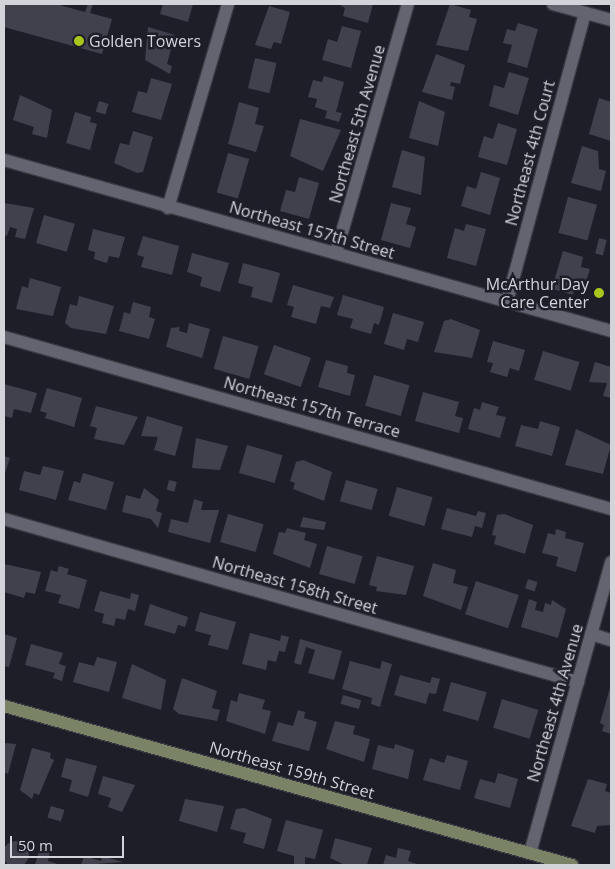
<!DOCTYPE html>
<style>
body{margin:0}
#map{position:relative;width:615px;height:869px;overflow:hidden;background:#1e1e29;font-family:"Open Sans",sans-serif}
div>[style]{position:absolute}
.building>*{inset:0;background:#40414c;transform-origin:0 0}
.round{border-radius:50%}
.roads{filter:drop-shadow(1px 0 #393941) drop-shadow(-1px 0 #393941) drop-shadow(0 1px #393941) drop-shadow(0 -1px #393941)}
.street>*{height:12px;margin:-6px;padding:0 6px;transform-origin:6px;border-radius:6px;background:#646471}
.secondary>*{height:12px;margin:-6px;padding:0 6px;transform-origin:6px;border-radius:6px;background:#7a8366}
.dots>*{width:14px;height:14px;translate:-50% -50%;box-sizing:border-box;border:2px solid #1e1e29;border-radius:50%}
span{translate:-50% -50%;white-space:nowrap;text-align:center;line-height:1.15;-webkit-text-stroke:5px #1e1e29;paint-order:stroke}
.poi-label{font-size:16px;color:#d3d3da}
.left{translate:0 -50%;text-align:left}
.right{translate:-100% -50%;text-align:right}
.street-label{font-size:16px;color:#d3d3da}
.frame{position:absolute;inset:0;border:5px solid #d3d3da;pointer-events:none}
.scale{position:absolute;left:10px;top:836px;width:114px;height:22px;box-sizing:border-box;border:2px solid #d3d3da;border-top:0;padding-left:6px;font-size:15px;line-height:18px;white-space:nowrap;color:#d3d3da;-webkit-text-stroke:4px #1e1e29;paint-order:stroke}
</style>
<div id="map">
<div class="building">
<div style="clip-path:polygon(4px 4px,56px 4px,85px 12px,88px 4px,93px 4px,90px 13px,112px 19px,102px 54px,4px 27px)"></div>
<div style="clip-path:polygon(163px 4px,193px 4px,188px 22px,160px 14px)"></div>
<div style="clip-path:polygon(338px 4px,373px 4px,368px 23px,343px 16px,345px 8px)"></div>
<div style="clip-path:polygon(450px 4px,471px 10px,469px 17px,477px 19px,468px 51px,436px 45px)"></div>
<div style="clip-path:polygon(269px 6px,290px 12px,281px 44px,274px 42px,271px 49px,255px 45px)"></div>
<div style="clip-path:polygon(518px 23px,538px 29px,527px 68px,507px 62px,512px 45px,503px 43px,507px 29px,515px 31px)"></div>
<div style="clip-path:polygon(342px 26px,361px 31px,351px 68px,322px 60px,328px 39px,337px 42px)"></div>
<div style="clip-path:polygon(148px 27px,175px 35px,167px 64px,172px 66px,170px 74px,145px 60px)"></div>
<div style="clip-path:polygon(436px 54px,465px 65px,460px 84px,451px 82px,450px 86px,455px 87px,452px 100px,422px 92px)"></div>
<div style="left:255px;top:58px;width:22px;height:31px;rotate:13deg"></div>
<div style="clip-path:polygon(509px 72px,529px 78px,518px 115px,489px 106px,494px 85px,504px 88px)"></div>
<div style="clip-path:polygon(324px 76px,344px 82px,336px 112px,342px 113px,339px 122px,325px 118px,327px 111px,315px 107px,317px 99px,308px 97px,313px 80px,322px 82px)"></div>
<div style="clip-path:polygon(151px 78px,172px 84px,161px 120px,132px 112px,138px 91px,147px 93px)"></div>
<div style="clip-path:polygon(20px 95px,52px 110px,47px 138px,32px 134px,34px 127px,13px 120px)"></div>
<div style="clip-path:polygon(599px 98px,611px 102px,611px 141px,589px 134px)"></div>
<div style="left:99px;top:101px;width:10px;height:11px;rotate:17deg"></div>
<div style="clip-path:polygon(419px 101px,445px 112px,438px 146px,409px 138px)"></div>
<div style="clip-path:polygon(239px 102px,259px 108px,255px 124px,264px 126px,256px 152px,228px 144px)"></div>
<div style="clip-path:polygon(75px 112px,91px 117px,90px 122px,97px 124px,90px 150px,66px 143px)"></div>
<div style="clip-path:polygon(300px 119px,341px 130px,323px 171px,290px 156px)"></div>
<div style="clip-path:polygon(498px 123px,517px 129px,507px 165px,478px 157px,484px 136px,493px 139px)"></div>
<div style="clip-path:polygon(133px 131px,153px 137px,143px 172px,137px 173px,114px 163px,120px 143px,129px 145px)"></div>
<div style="clip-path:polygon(582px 146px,598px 151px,599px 169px,606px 171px,601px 191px,571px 183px)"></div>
<div style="clip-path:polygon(402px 150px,425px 157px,421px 195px,392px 187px)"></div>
<div style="left:228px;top:153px;width:22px;height:41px;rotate:16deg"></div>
<div style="clip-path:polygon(481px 172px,500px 178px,490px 215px,461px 206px,467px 186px,476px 189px)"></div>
<div style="clip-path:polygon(299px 177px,319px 183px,309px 219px,280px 211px,286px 190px,295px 192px)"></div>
<div style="left:568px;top:197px;width:30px;height:37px;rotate:15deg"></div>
<div style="clip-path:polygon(4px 203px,34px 208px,25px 239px,15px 237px,17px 229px,10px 227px,7px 236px,4px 235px)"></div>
<div style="clip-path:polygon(391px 203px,411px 208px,406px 224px,416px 227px,410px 248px,381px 240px)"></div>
<div style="left:44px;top:215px;width:32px;height:29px;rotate:16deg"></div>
<div style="clip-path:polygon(466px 224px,486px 229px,476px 266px,447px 258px,455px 228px,464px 231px)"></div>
<div style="clip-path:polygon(93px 229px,125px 237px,119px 258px,109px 256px,107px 263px,94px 259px,95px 252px,88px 250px)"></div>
<div style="clip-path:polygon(143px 236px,179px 246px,172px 275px,141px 267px,144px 257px,137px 255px)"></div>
<div style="left:599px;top:238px;width:8px;height:16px;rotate:14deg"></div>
<div style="clip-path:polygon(563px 251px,583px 257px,581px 267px,590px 269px,585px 285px,576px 282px,573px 295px,546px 287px,548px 279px,554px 281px)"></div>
<div style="clip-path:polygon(192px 253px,229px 263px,220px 292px,200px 286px,202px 277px,187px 272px)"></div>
<div style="clip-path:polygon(243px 263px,280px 273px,272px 303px,251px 297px,253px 287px,238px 283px)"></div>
<div style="clip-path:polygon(30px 278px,61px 287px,53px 316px,16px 309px,22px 286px,28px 288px)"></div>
<div style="clip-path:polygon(293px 285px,334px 297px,330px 308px,321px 306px,316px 324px,291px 317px,294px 307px,287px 305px)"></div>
<div style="clip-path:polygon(343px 295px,384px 307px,379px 325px,374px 323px,371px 334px,350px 328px,353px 319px,337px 315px)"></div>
<div style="clip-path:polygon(79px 296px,114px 306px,106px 334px,71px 328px,65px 323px,70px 304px,77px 306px)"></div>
<div style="clip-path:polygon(133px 302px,151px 307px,149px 317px,155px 319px,149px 339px,119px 331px,124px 312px,130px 314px)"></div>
<div style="clip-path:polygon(393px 313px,424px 322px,418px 342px,407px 339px,404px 350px,384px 344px)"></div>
<div style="clip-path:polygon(451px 319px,480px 330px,472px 358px,434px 352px,444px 321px)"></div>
<div style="clip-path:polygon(189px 323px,210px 329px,202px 358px,166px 347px,171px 328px,180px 327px,179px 331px,187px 333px)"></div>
<div style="left:223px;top:336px;width:37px;height:34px;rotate:16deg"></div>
<div style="clip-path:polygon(493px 341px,525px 350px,519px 371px,510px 368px,507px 377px,490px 372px,493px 363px,487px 362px)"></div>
<div style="left:274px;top:345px;width:39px;height:31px;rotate:19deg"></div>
<div style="left:543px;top:351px;width:38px;height:30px;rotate:17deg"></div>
<div style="clip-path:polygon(326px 360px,348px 366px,347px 373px,355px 375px,350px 396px,318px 387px)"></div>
<div style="clip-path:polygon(595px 362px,611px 367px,611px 398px,603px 396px,607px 383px,589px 382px)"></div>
<div style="left:374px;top:375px;width:37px;height:32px;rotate:16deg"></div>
<div style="clip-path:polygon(4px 384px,37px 393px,31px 413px,14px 409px,12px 418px,4px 416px)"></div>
<div style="clip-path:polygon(47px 388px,82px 398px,74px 427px,45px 418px,47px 413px,40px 411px)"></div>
<div style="clip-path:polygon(423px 392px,459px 402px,455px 416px,463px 418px,459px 433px,415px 421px)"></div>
<div style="clip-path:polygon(482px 402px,499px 407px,496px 415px,506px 417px,500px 438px,468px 429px,474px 408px,480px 410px)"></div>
<div style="clip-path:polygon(96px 406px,138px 417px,124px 445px,94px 439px,97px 428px,90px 426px)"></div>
<div style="clip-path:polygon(147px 416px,183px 427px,175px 456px,154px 450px,158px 437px,141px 436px)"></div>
<div style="clip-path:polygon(540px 421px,560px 427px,552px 456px,515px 446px,521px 425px,538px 429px)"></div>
<div style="clip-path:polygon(576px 429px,611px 445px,603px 474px,565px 465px)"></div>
<div style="clip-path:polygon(196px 438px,228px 446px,220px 470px,192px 468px)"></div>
<div style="left:247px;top:445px;width:37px;height:29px;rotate:16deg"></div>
<div style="clip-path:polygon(4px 456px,10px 458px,4px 476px)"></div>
<div style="clip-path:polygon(303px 460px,332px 472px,324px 501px,293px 489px,295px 483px,290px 481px,296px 462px)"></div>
<div style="clip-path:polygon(43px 466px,64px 471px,56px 500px,19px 490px,24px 471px,40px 475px)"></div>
<div style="clip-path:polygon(83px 473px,114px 482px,106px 510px,68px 500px,74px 481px,80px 483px)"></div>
<div style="left:169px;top:480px;width:8px;height:10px;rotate:14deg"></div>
<div style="left:346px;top:480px;width:33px;height:22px;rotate:16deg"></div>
<div style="left:397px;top:487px;width:37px;height:30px;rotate:16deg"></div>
<div style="clip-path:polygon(144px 488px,159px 500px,156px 511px,162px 513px,158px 528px,151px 519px,122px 512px,126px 495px,140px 499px)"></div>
<div style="clip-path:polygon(194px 499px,203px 502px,201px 510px,219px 510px,210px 543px,168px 532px,171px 519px,188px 523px)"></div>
<div style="clip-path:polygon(447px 508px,476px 516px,478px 511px,486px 513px,482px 528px,475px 526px,472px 537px,441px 529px)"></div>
<div style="left:228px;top:514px;width:37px;height:29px;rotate:16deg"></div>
<div style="clip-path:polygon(504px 514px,533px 525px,525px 554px,494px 544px,496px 536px,492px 535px,497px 515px)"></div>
<div style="clip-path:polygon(303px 517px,326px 522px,324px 530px,300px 527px)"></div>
<div style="clip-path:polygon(287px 528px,306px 533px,304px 540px,317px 544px,310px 568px,273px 554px,279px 532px,285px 533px)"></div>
<div style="clip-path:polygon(556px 529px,566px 532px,565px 538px,584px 543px,576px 572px,556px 566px,558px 557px,542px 553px,548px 533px,555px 535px)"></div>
<div style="left:327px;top:546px;width:37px;height:29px;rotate:16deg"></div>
<div style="clip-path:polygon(377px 556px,414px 566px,406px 595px,376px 591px,377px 587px,369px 585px)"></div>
<div style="clip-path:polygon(433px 563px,456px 570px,453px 583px,468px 587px,461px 610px,423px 596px)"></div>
<div style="clip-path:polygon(4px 564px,41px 572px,35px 594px,26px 592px,24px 598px,4px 592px)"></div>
<div style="clip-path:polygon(59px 566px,69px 569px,67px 574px,87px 580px,79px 609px,58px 603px,61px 595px,45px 591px,51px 570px,57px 572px)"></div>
<div style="left:528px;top:579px;width:10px;height:10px;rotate:17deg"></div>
<div style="left:476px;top:581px;width:45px;height:35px;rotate:18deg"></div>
<div style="clip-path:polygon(100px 591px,130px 599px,131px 593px,139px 595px,135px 611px,128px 609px,125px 620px,116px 618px,114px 626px,102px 623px,104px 614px,94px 611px)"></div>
<div style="clip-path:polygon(529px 599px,537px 602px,535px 610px,543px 612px,545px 603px,551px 605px,552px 600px,566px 609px,558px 638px,521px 627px)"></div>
<div style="clip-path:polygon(150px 604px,188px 617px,185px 627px,178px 625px,175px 634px,144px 625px)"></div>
<div style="clip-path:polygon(200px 612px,236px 622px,228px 650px,208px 645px,211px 635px,195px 631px)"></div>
<div style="clip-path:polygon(250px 633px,280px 641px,281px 635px,289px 637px,285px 652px,279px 651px,276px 662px,268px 660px,266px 670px,242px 664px)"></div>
<div style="clip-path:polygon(4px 634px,17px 638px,9px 667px,4px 666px)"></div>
<div style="clip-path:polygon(300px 639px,342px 651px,334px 680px,308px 673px,315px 650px,306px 647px,301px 665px,294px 663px)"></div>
<div style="clip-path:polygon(31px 644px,63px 653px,59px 664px,66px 666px,62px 681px,53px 678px,55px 673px,25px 665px)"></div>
<div style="clip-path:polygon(97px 657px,117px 662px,109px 692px,73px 682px,79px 662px,94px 666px)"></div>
<div style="clip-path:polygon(350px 661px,380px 669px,382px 661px,392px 664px,380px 707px,371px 704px,372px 698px,342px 689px)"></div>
<div style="clip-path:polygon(132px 664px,166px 680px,161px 710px,122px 698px)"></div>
<div style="clip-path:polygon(400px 675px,430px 683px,432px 677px,440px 679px,436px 694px,429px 693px,426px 704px,394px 695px)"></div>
<div style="clip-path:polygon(182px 678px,217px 691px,212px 708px,220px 710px,217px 721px,179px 714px,173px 709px)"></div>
<div style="left:451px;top:682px;width:37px;height:30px;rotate:16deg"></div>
<div style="clip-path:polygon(611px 684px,611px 734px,602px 731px,604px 725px,600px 723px)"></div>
<div style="clip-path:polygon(239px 693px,265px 700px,262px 709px,271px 711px,265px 734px,226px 721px,231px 700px,237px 702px)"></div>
<div style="left:343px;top:695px;width:19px;height:9px;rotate:16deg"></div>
<div style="left:502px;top:699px;width:38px;height:30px;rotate:17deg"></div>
<div style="clip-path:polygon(298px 710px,305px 712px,304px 718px,317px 722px,309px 751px,272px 741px,278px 722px,293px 726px)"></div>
<div style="clip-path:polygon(335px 721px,355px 726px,353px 734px,370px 739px,364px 762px,326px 749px)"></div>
<div style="clip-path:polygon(4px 743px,16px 744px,8px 774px,4px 772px)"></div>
<div style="clip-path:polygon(395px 744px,414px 750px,408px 779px,372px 769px,378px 745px,394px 749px)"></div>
<div style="clip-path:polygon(32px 748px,51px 753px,50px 758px,54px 760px,39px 795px,34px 793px,32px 799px,20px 790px)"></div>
<div style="clip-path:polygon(447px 755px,468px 761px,460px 790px,423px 780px,430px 758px,444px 763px)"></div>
<div style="clip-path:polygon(66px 758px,97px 766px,88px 797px,69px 791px,72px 780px,61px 777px)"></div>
<div style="clip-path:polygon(498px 773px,518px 779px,510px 808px,474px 798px,480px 779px,495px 783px)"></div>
<div style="clip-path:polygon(103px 776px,135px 785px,122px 812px,108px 807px,111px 798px,98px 794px)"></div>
<div style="clip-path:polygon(588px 779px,607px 784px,605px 791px,611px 793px,611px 825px,597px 826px,595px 833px,571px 826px)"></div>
<div style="clip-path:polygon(185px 799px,224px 806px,217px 832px,179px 821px)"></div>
<div style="left:51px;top:806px;width:14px;height:12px;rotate:17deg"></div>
<div style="clip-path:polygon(244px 808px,272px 819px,264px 849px,243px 843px,246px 833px,230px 829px,236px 809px)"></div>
<div style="clip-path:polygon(286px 820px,323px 830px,315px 859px,305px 857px,305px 865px,294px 865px,294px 856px,277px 851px)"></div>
<div style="clip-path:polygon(335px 838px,372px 848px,367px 865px,345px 865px,330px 858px)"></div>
<div class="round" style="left:3px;top:841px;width:26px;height:26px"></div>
<div style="clip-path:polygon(40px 848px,50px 850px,48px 861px,61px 865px,35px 865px)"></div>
<div style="clip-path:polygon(398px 848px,411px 851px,408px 861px,420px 865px,383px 865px,386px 855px,396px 858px)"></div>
<div style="clip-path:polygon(84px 856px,101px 861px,102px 856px,123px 862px,81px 865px)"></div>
</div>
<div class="roads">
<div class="street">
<div style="left:553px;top:4px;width:60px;rotate:15.4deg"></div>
<div style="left:4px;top:160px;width:631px;rotate:15.73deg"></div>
<div style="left:168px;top:208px;width:213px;rotate:-73.6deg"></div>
<div style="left:336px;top:253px;width:259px;rotate:-73.9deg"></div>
<div style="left:507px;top:302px;width:299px;rotate:-74.9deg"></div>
<div style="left:4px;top:337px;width:631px;rotate:15.82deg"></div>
<div style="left:4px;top:519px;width:597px;rotate:15.85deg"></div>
<div style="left:591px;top:634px;width:21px;rotate:17deg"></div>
<div style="left:530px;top:853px;width:302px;rotate:-74.4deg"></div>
</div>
<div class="secondary">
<div style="left:4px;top:706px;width:590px;rotate:15.64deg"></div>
</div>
</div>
<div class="dots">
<div style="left:79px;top:41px;background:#a8c71d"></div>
<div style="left:599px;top:293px;background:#a8c71d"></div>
</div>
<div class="poi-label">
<span class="left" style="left:89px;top:41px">Golden Towers</span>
<span class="right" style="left:589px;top:293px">McArthur Day<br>Care Center</span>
</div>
<div class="street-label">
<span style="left:357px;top:124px;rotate:-74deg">Northeast 5th Avenue</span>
<span style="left:530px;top:153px;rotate:-75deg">Northeast 4th Court</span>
<span style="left:312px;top:230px;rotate:16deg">Northeast 157th Street</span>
<span style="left:312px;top:407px;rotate:16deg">Northeast 157th Terrace</span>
<span style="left:295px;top:585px;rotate:16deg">Northeast 158th Street</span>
<span style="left:555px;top:703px;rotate:-74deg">Northeast 4th Avenue</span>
<span style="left:292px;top:770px;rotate:16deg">Northeast 159th Street</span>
</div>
<div class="frame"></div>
<div class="scale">50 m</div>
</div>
